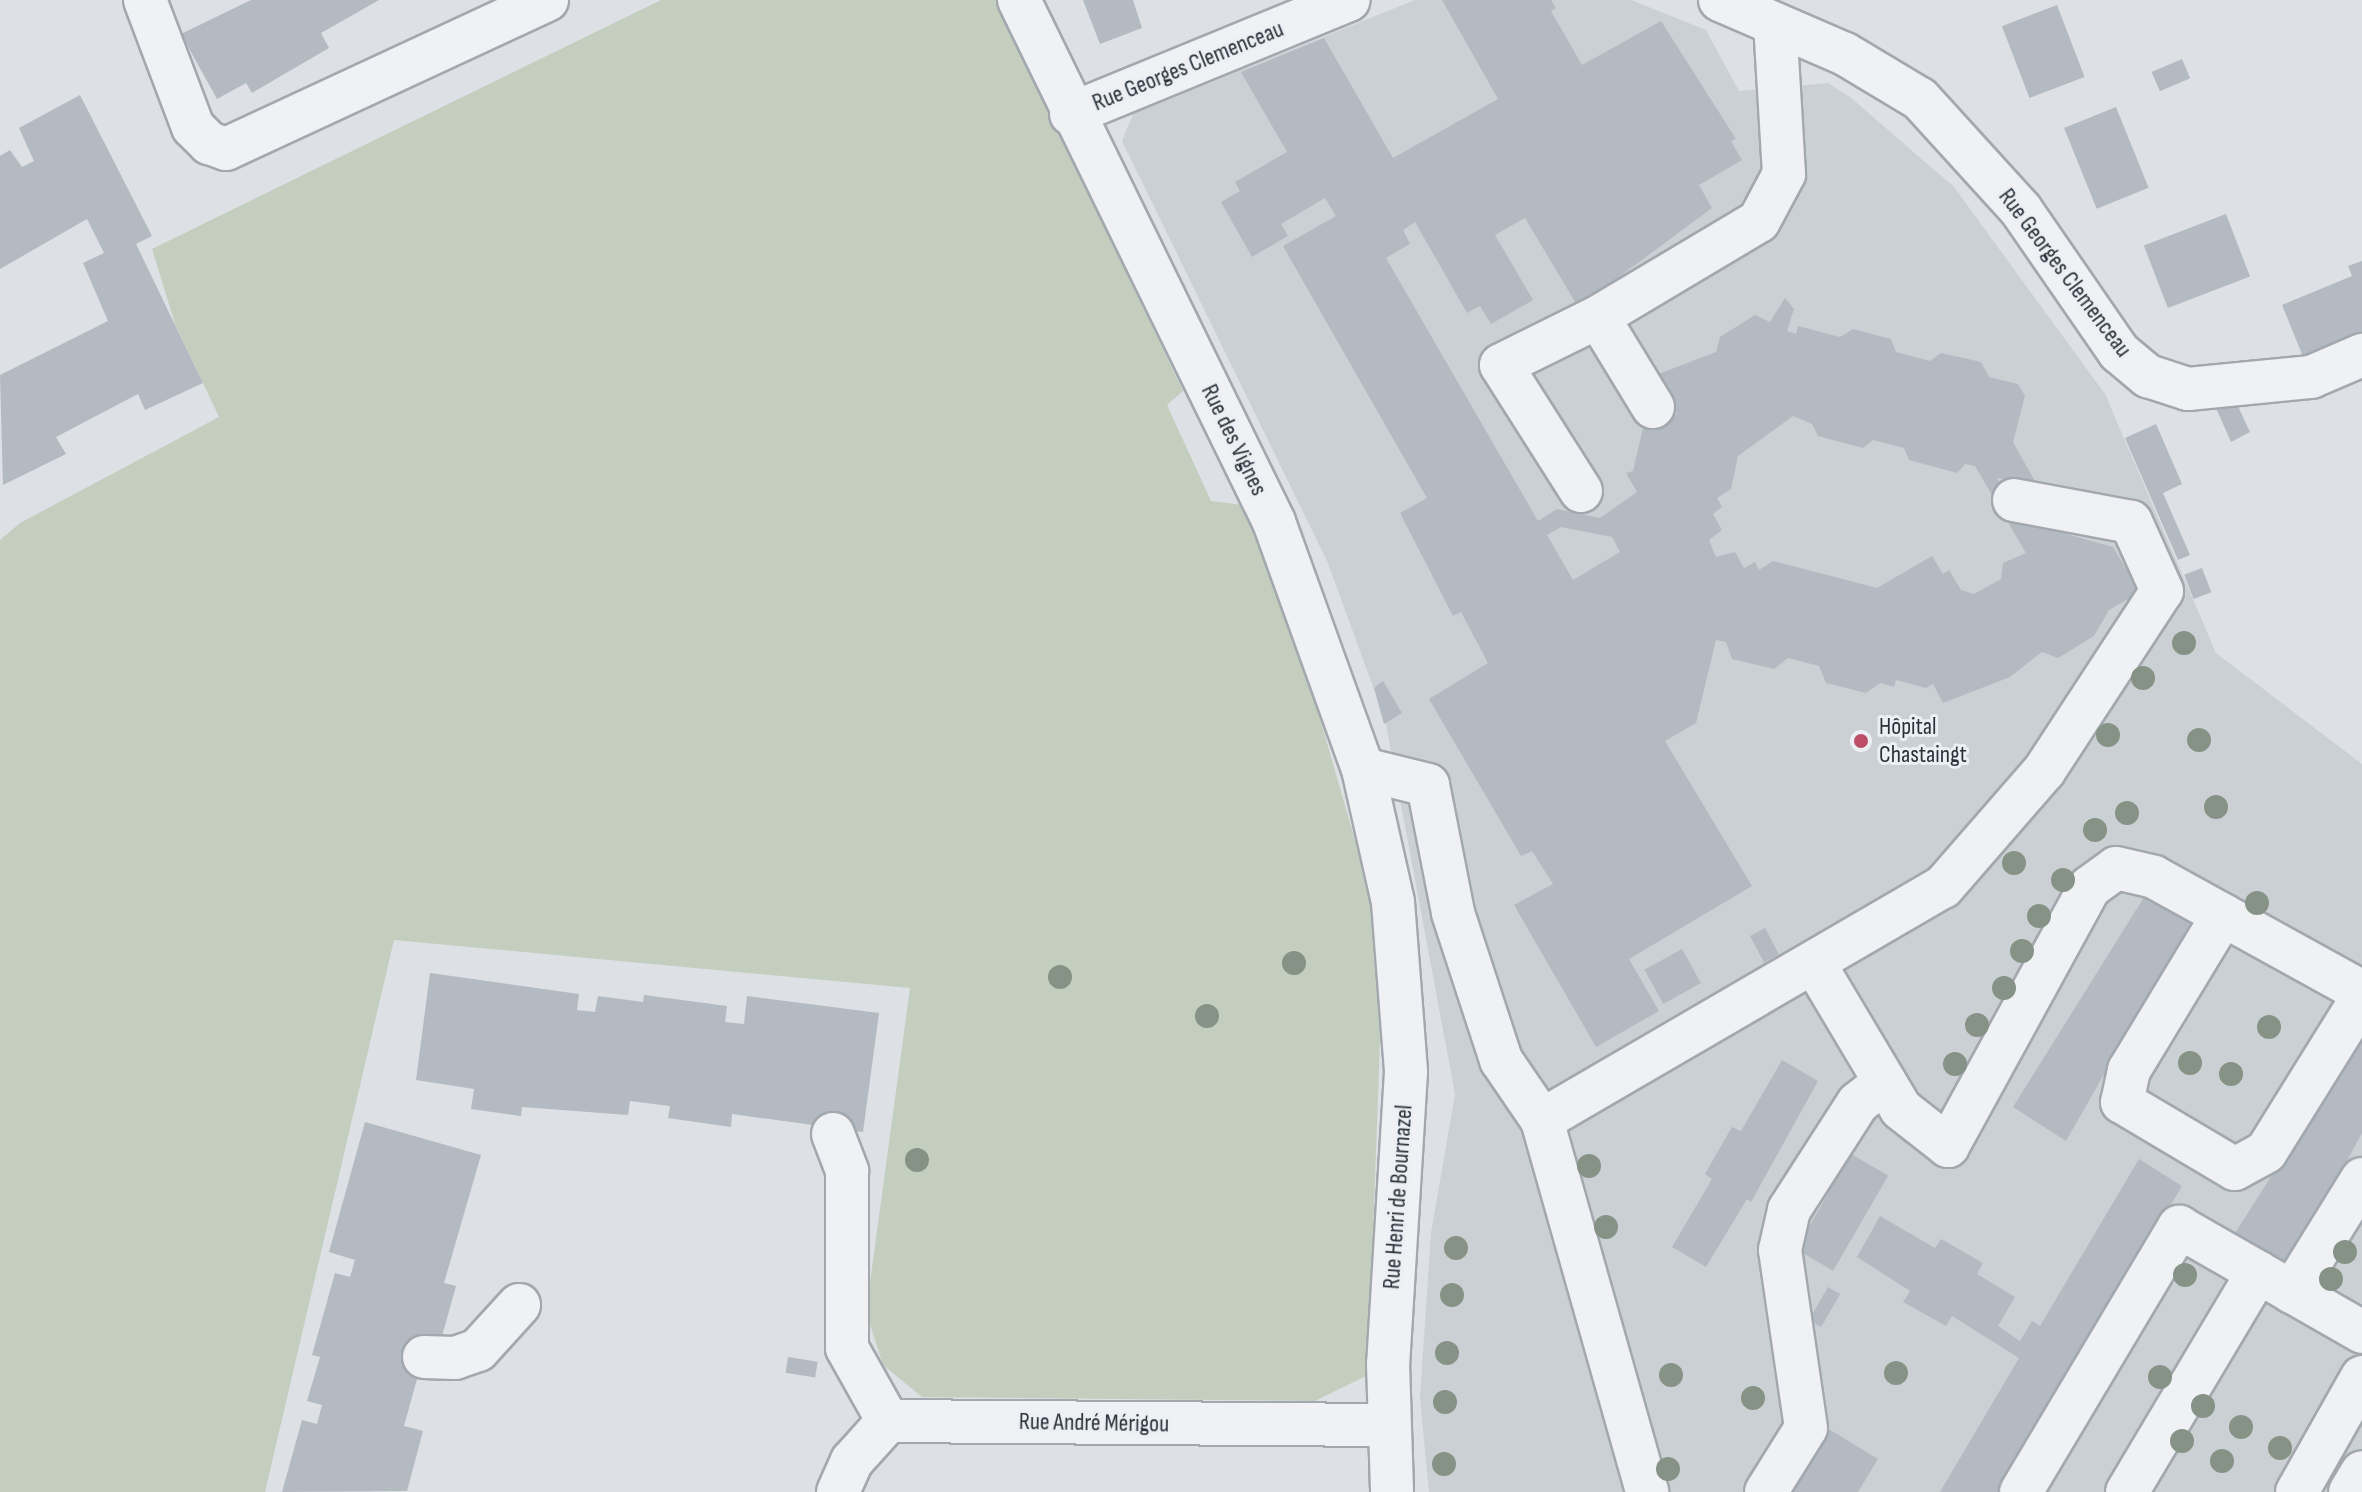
<!DOCTYPE html>
<meta charset="utf-8">
<style>
body{margin:0}
#map{position:relative;width:2362px;height:1492px;overflow:hidden;background:#dde0e5;font-family:"Sofia Sans Condensed",sans-serif}
div>[style]{position:absolute}
.built>*{inset:0;background:#cbd0d5}
.green>*{inset:0;background:#c4cebf}
.building>*{inset:0;background:#b4bac1;transform-origin:0 0}
.roads{filter:drop-shadow(2px 0 #a3a8ae) drop-shadow(-2px 0 #a3a8ae) drop-shadow(0 2px #a3a8ae) drop-shadow(0 -2px #a3a8ae)}
.minor>*{height:42px;margin:-21px;padding:0 21px;transform-origin:21px;border-radius:21px;background:#eff1f4}
.trees>*{width:24px;height:24px;margin:-12px;border-radius:50%;background:#869285}
.dots>*{width:22px;height:22px;translate:-50% -50%;box-sizing:border-box;border:4px solid #eceff3;border-radius:50%}
span{translate:-50% -50%;white-space:nowrap;text-align:center;line-height:1.15;-webkit-text-stroke:6px #eceff3;paint-order:stroke}
.street-label{font-size:24px;color:#283039}
.poi-label{font-size:24px;color:#283039}
.left{translate:0 -50%;text-align:left}
</style>
<div id="map">
<div class="built">
<div style="clip-path:polygon(1415px 0,1631px 0,1706px 30px,1739px 91px,1828px 83px,1850px 97px,1954px 187px,2105px 394px,2216px 653px,2362px 764px,2362px 1492px,1429px 1492px,1420px 1397px,1431px 1233px,1455px 1094px,1385px 719px,1327px 561px,1122px 141px,1133px 114px)"></div>
</div>
<div class="green">
<div style="clip-path:polygon(661px 0,996px 0,1183px 391px,1167px 405px,1211px 501px,1243px 505px,1284px 593px,1369px 889px,1382px 984px,1368px 1375px,1315px 1401px,922px 1397px,883px 1365px,866px 1312px,910px 988px,394px 940px,265px 1492px,0 1492px,0 540px,20px 523px,219px 417px,175px 324px,152px 249px)"></div>
</div>
<div class="building">
<div style="clip-path:polygon(251px 0,379px 0,321px 33px,329px 48px,252px 93px,246px 83px,217px 99px,181px 34px)"></div>
<div style="clip-path:polygon(1083px 0,1133px 0,1142px 28px,1100px 44px)"></div>
<div style="clip-path:polygon(evenodd,1442px 0,1551px 0,1556px 8px,1551px 11px,1582px 65px,1661px 21px,1736px 139px,1731px 141px,1742px 160px,1699px 185px,1712px 208px,1600px 291px,1671px 418px,1677px 414px,1656px 375px,1716px 352px,1720px 337px,1755px 315px,1770px 322px,1785px 298px,1794px 309px,1787px 331px,1796px 334px,1798px 326px,1840px 337px,1853px 329px,1891px 339px,1896px 352px,1930px 361px,1941px 353px,1981px 362px,1989px 377px,2018px 384px,2025px 396px,2013px 442px,2036px 483px,1997px 478px,2023px 522px,2113px 547px,2140px 592px,2109px 610px,2094px 636px,2058px 658px,2042px 652px,2010px 677px,1943px 703px,1933px 684px,1926px 688px,1896px 680px,1894px 687px,1880px 683px,1866px 693px,1826px 683px,1819px 666px,1788px 658px,1774px 669px,1732px 659px,1726px 642px,1716px 640px,1696px 723px,1665px 741px,1752px 886px,1629px 959px,1659px 1011px,1596px 1047px,1514px 905px,1553px 884px,1532px 851px,1521px 856px,1429px 699px,1488px 663px,1461px 612px,1453px 616px,1400px 513px,1427px 498px,1283px 246px,1336px 216px,1325px 198px,1281px 224px,1288px 236px,1252px 257px,1221px 202px,1240px 191px,1235px 182px,1287px 152px,1241px 72px,1324px 38px,1393px 158px,1498px 99px,1442px 0,1525px 218px,1645px 419px,1633px 471px,1626px 473px,1637px 492px,1600px 518px,1557px 509px,1538px 521px,1386px 258px,1410px 244px,1403px 230px,1415px 222px,1467px 313px,1480px 306px,1491px 324px,1533px 300px,1495px 235px,1525px 218px,1442px 0,1793px 416px,1812px 424px,1818px 436px,1863px 448px,1873px 440px,1904px 448px,1909px 460px,1957px 473px,1965px 464px,1975px 466px,2026px 553px,2003px 563px,2001px 579px,1974px 594px,1961px 590px,1949px 570px,1943px 574px,1932px 556px,1877px 588px,1773px 561px,1759px 570px,1755px 562px,1744px 568px,1735px 552px,1716px 557px,1709px 540px,1722px 530px,1713px 514px,1722px 507px,1717px 498px,1731px 489px,1738px 456px,1793px 416px,1442px 0,1561px 527px,1612px 537px,1620px 552px,1573px 580px,1547px 535px,1561px 527px)"></div>
<div style="left:2057px;top:5px;width:77px;height:59px;rotate:69deg"></div>
<div style="left:2182px;top:59px;width:21px;height:33px;rotate:67deg"></div>
<div style="clip-path:polygon(80px 95px,152px 236px,136px 244px,203px 383px,145px 410px,138px 394px,56px 437px,66px 454px,3px 485px,0 375px,108px 321px,83px 263px,104px 253px,87px 219px,0 269px,0 156px,10px 150px,22px 167px,34px 161px,19px 128px)"></div>
<div style="left:2116px;top:107px;width:87px;height:56px;rotate:68deg"></div>
<div style="left:2226px;top:214px;width:67px;height:88px;rotate:69deg"></div>
<div style="clip-path:polygon(2362px 261px,2362px 334px,2304px 359px,2282px 305px,2352px 276px,2348px 266px)"></div>
<div style="clip-path:polygon(2236px 402px,2250px 432px,2231px 442px,2216px 408px)"></div>
<div style="clip-path:polygon(2156px 424px,2182px 484px,2163px 493px,2190px 555px,2178px 560px,2125px 438px)"></div>
<div style="left:2202px;top:568px;width:26px;height:19px;rotate:69deg"></div>
<div style="clip-path:polygon(1383px 681px,1402px 713px,1384px 724px,1374px 688px)"></div>
<div style="clip-path:polygon(2146px 894px,2192px 920px,2066px 1141px,2013px 1107px)"></div>
<div style="left:1765px;top:928px;width:30px;height:17px;rotate:62deg"></div>
<div style="left:1682px;top:949px;width:39px;height:43px;rotate:61deg"></div>
<div style="clip-path:polygon(430px 973px,579px 994px,577px 1010px,595px 1012px,598px 996px,643px 1002px,644px 995px,727px 1006px,725px 1022px,744px 1024px,747px 996px,879px 1013px,863px 1132px,732px 1114px,731px 1127px,668px 1118px,670px 1106px,630px 1101px,628px 1115px,522px 1107px,521px 1116px,471px 1109px,474px 1089px,416px 1080px)"></div>
<div style="clip-path:polygon(2362px 1033px,2362px 1133px,2287px 1271px,2232px 1238px)"></div>
<div style="clip-path:polygon(1782px 1060px,1818px 1081px,1751px 1202px,1747px 1199px,1706px 1267px,1672px 1247px,1712px 1179px,1705px 1174px,1732px 1127px,1741px 1131px)"></div>
<div style="clip-path:polygon(365px 1122px,481px 1155px,444px 1283px,456px 1286px,439px 1347px,427px 1343px,404px 1426px,423px 1431px,407px 1491px,282px 1492px,302px 1420px,317px 1424px,322px 1405px,307px 1401px,320px 1357px,312px 1355px,335px 1273px,350px 1277px,355px 1260px,329px 1252px)"></div>
<div style="left:1851px;top:1154px;width:43px;height:110px;rotate:30deg"></div>
<div style="clip-path:polygon(2139px 1159px,2182px 1186px,2001px 1492px,1940px 1492px,2019px 1358px,1952px 1316px,1946px 1326px,1903px 1302px,1910px 1291px,1857px 1257px,1880px 1216px,1935px 1248px,1941px 1239px,1983px 1263px,1977px 1274px,2015px 1297px,1998px 1326px,2020px 1341px,2032px 1321px,2040px 1326px)"></div>
<div style="left:1828px;top:1287px;width:14px;height:38px;rotate:30deg"></div>
<div style="left:788px;top:1357px;width:30px;height:16px;rotate:9deg"></div>
<div style="clip-path:polygon(1822px 1425px,1878px 1459px,1858px 1492px,1788px 1492px)"></div>
</div>
<div class="roads">
<div class="minor">
<div style="left:145px;top:0;width:136px;rotate:69.3deg"></div>
<div style="left:193px;top:127px;width:23px;rotate:45deg"></div>
<div style="left:209px;top:143px;width:18px;rotate:19deg"></div>
<div style="left:226px;top:149px;width:354px;rotate:-24.9deg"></div>
<div style="left:1019px;top:0;width:581px;rotate:63.96deg"></div>
<div style="left:1274px;top:522px;width:263px;rotate:70.2deg"></div>
<div style="left:1363px;top:769px;width:136px;rotate:77.3deg"></div>
<div style="left:1393px;top:902px;width:170px;rotate:85.6deg"></div>
<div style="left:1406px;top:1072px;width:292px;rotate:93.5deg"></div>
<div style="left:1388px;top:1363px;width:129px;rotate:88.2deg"></div>
<div style="left:1720px;top:0;width:136px;rotate:23.4deg"></div>
<div style="left:1845px;top:54px;width:87px;rotate:31deg"></div>
<div style="left:1920px;top:99px;width:150px;rotate:47.7deg"></div>
<div style="left:2021px;top:210px;width:173px;rotate:55.4deg"></div>
<div style="left:2119px;top:352px;width:38px;rotate:40deg"></div>
<div style="left:2148px;top:376px;width:42px;rotate:18deg"></div>
<div style="left:2188px;top:389px;width:124px;rotate:-5.6deg"></div>
<div style="left:2311px;top:377px;width:56px;rotate:-23.3deg"></div>
<div style="left:1071px;top:114px;width:300px;rotate:-22.3deg"></div>
<div style="left:1653px;top:407px;width:105px;rotate:-121.4deg"></div>
<div style="left:1598px;top:317px;width:187px;rotate:-30.8deg"></div>
<div style="left:1759px;top:221px;width:53px;rotate:-62deg"></div>
<div style="left:1784px;top:174px;width:150px;rotate:-93.4deg"></div>
<div style="left:1581px;top:491px;width:149px;rotate:-122.4deg"></div>
<div style="left:1501px;top:365px;width:108px;rotate:-26.3deg"></div>
<div style="left:1363px;top:769px;width:67px;rotate:13.8deg"></div>
<div style="left:1428px;top:785px;width:130px;rotate:78.9deg"></div>
<div style="left:1453px;top:913px;width:155px;rotate:71.9deg"></div>
<div style="left:1501px;top:1060px;width:73px;rotate:55.7deg"></div>
<div style="left:1542px;top:1120px;width:387px;rotate:74.2deg"></div>
<div style="left:2223px;top:915px;width:181px;rotate:121.2deg"></div>
<div style="left:2129px;top:1070px;width:33px;rotate:102deg"></div>
<div style="left:2122px;top:1102px;width:131px;rotate:30.7deg"></div>
<div style="left:2235px;top:1169px;width:35px;rotate:-29deg"></div>
<div style="left:2266px;top:1152px;width:181px;rotate:-58.1deg"></div>
<div style="left:1814px;top:963px;width:170px;rotate:59.2deg"></div>
<div style="left:1901px;top:1109px;width:60px;rotate:38.2deg"></div>
<div style="left:1948px;top:1146px;width:295px;rotate:-61.3deg"></div>
<div style="left:2090px;top:887px;width:32px;rotate:-36deg"></div>
<div style="left:2116px;top:868px;width:39px;rotate:13deg"></div>
<div style="left:2154px;top:877px;width:238px;rotate:28.9deg"></div>
<div style="left:1542px;top:1120px;width:464px;rotate:-30.2deg"></div>
<div style="left:1943px;top:887px;width:154px;rotate:-49deg"></div>
<div style="left:2044px;top:771px;width:215px;rotate:-56.8deg"></div>
<div style="left:2162px;top:591px;width:76px;rotate:-114.2deg"></div>
<div style="left:2131px;top:522px;width:119px;rotate:-169.4deg"></div>
<div style="left:833px;top:1134px;width:40px;rotate:69deg"></div>
<div style="left:847px;top:1171px;width:177px;rotate:90deg"></div>
<div style="left:847px;top:1348px;width:84px;rotate:60.7deg"></div>
<div style="left:2292px;top:1292px;width:133px;rotate:-58.2deg"></div>
<div style="left:424px;top:1357px;width:31px;rotate:2deg"></div>
<div style="left:455px;top:1358px;width:24px;rotate:-19deg"></div>
<div style="left:478px;top:1350px;width:61px;rotate:-47.7deg"></div>
<div style="left:838px;top:1492px;width:34px;rotate:-66deg"></div>
<div style="left:852px;top:1461px;width:54px;rotate:-48deg"></div>
<div style="left:888px;top:1421px;width:500px;rotate:0.46deg"></div>
<div style="left:1766px;top:1492px;width:75px;rotate:-58deg"></div>
<div style="left:1806px;top:1428px;width:180px;rotate:-98.3deg"></div>
<div style="left:1780px;top:1250px;width:41px;rotate:-77.3deg"></div>
<div style="left:1789px;top:1210px;width:127px;rotate:-57.2deg"></div>
<div style="left:1858px;top:1103px;width:34px;rotate:-38deg"></div>
<div style="left:2021px;top:1492px;width:309px;rotate:-59.2deg"></div>
<div style="left:2179px;top:1227px;width:211px;rotate:29.8deg"></div>
<div style="left:2127px;top:1492px;width:256px;rotate:-59.2deg"></div>
<div style="left:2297px;top:1492px;width:132px;rotate:-60.5deg"></div>
<div style="left:2350px;top:1492px;width:23px;rotate:-59deg"></div>
</div>
</div>
<div class="trees">
<div style="left:2184px;top:643px"></div>
<div style="left:2143px;top:678px"></div>
<div style="left:2108px;top:735px"></div>
<div style="left:2199px;top:740px"></div>
<div style="left:2216px;top:807px"></div>
<div style="left:2127px;top:813px"></div>
<div style="left:2095px;top:830px"></div>
<div style="left:2014px;top:863px"></div>
<div style="left:2063px;top:880px"></div>
<div style="left:2257px;top:903px"></div>
<div style="left:2039px;top:916px"></div>
<div style="left:2022px;top:951px"></div>
<div style="left:1294px;top:963px"></div>
<div style="left:1060px;top:977px"></div>
<div style="left:2004px;top:988px"></div>
<div style="left:1207px;top:1016px"></div>
<div style="left:1977px;top:1025px"></div>
<div style="left:2269px;top:1027px"></div>
<div style="left:2190px;top:1063px"></div>
<div style="left:1955px;top:1064px"></div>
<div style="left:2231px;top:1074px"></div>
<div style="left:917px;top:1160px"></div>
<div style="left:1589px;top:1166px"></div>
<div style="left:1606px;top:1227px"></div>
<div style="left:1456px;top:1248px"></div>
<div style="left:2345px;top:1252px"></div>
<div style="left:2185px;top:1275px"></div>
<div style="left:2331px;top:1279px"></div>
<div style="left:1452px;top:1295px"></div>
<div style="left:1447px;top:1353px"></div>
<div style="left:1896px;top:1373px"></div>
<div style="left:1671px;top:1375px"></div>
<div style="left:2160px;top:1377px"></div>
<div style="left:1753px;top:1398px"></div>
<div style="left:1445px;top:1402px"></div>
<div style="left:2203px;top:1406px"></div>
<div style="left:2241px;top:1427px"></div>
<div style="left:2182px;top:1441px"></div>
<div style="left:2280px;top:1448px"></div>
<div style="left:2222px;top:1461px"></div>
<div style="left:1444px;top:1464px"></div>
<div style="left:1668px;top:1469px"></div>
</div>
<div class="dots">
<div style="left:1861px;top:741px;background:#bd4e68"></div>
</div>
<div class="street-label">
<span style="left:1188px;top:66px;rotate:-22deg">Rue Georges Clemenceau</span>
<span style="left:2065px;top:273px;rotate:53deg">Rue Georges Clemenceau</span>
<span style="left:1234px;top:440px;rotate:64deg">Rue des Vignes</span>
<span style="left:1398px;top:1197px;rotate:-86deg">Rue Henri de Bournazel</span>
<span style="left:1094px;top:1423px;rotate:1deg">Rue André Mérigou</span>
</div>
<div class="poi-label">
<span class="left" style="left:1879px;top:741px">Hôpital<br>Chastaingt</span>
</div>
</div>
